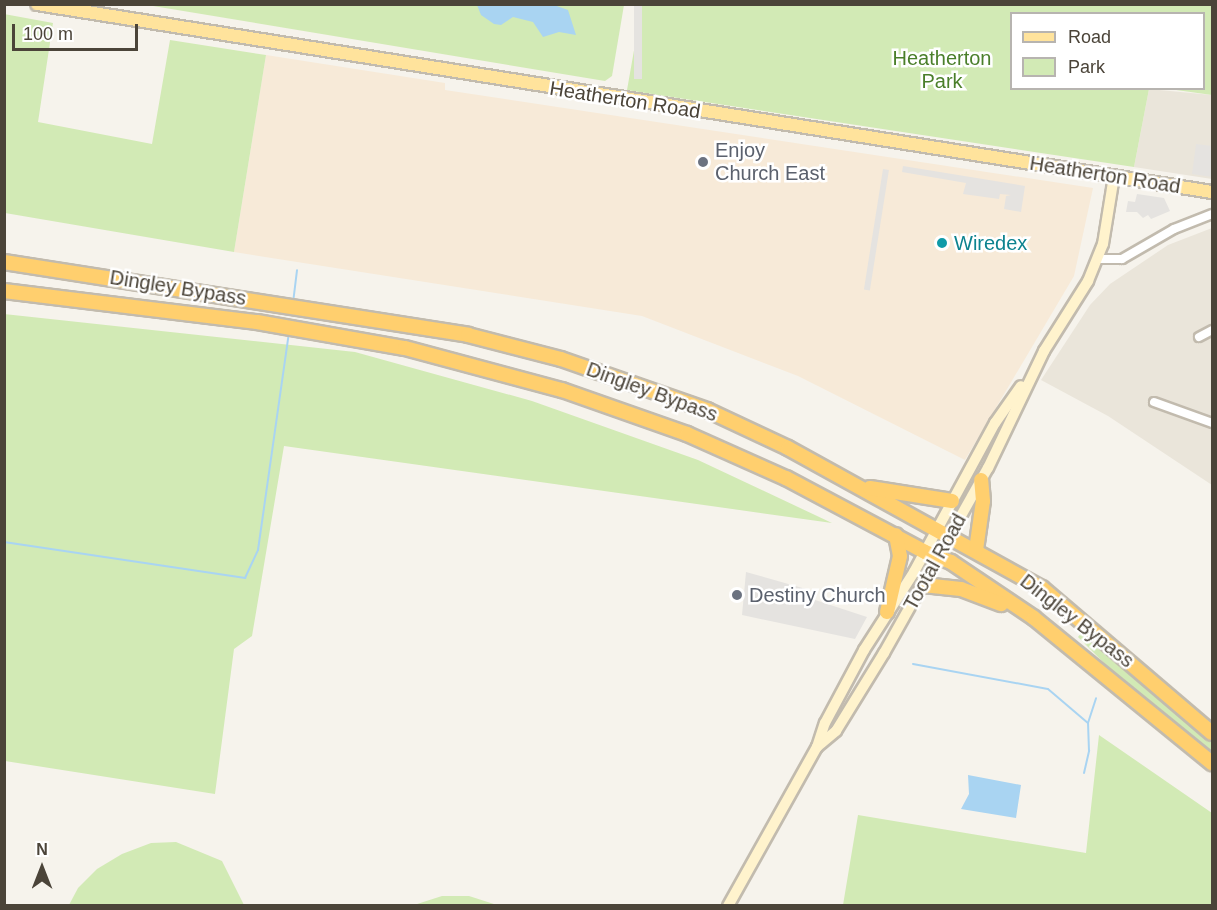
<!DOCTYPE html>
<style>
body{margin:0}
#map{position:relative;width:1217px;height:910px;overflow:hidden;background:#f6f3ec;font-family:Arial,sans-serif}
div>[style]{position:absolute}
.residential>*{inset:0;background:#eae5da}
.commercial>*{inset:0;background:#f7ead8}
.green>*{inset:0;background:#d2eab5}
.parking>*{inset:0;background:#e5e3e0;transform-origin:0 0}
.water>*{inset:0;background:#a9d4f2}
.stream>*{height:2px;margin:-1px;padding:0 1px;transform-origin:1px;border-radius:1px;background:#a9d4f2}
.roads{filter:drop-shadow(2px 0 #c2bbae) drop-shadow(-2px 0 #c2bbae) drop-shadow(0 2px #c2bbae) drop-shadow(0 -2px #c2bbae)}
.street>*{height:8px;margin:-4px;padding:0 4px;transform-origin:4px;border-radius:4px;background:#fff}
.secondary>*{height:10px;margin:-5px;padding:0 5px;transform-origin:5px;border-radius:5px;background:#fff3cd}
.primary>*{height:12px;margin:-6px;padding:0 6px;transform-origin:6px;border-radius:6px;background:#ffe39c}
.highway>*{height:14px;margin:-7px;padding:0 7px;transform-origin:7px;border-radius:7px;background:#ffcf6e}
.dots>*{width:16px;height:16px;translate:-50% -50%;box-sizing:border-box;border:3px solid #fff;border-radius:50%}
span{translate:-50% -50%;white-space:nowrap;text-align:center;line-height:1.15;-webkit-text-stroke:5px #fff;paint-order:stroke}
.park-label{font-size:20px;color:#4a7f2a}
.street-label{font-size:20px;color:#4b4439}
.worship-label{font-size:20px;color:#5b616d}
.left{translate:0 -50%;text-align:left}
.culture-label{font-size:20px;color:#0d838f}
.frame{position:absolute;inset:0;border:6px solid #4b4439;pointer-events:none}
.legend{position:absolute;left:1010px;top:12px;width:195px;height:78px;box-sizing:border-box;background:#fff;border:2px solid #b7b4b0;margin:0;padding:8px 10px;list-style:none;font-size:18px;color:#4b4439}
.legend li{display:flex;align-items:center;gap:12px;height:30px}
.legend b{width:30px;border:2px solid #b7b4b0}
.north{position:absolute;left:12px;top:838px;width:60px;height:60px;-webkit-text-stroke:4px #fff;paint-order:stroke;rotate:0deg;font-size:16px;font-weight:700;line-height:24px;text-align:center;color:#4b4439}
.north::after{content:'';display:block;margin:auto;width:21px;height:27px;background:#4b4439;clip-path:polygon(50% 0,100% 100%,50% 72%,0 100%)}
.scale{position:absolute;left:12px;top:24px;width:126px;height:27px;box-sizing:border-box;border:3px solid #4b4439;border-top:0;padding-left:8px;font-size:18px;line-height:21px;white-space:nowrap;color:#4b4439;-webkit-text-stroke:4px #fff;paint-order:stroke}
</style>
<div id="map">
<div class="residential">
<div style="clip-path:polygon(1149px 89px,1212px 95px,1212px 179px,1134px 167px)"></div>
<div style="clip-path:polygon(1212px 228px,1212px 485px,1108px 416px,1041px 380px,1090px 305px,1110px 284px,1168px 245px)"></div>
</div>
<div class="commercial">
<div style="clip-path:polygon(266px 55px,445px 83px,445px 90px,1093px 188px,1074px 276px,965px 460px,798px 376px,642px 316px,234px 252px)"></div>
</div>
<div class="green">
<div style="clip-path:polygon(147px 5px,624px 5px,612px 76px,605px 81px)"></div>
<div style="clip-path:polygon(642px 5px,1212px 5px,1212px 95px,1169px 89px,1204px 88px,1204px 14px,1012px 14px,1012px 88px,1149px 89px,1134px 167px,652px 94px,627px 90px)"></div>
<div style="clip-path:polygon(4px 14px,53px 23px,38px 122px,152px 144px,170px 40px,266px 55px,234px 252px,5px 213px)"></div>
<div style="clip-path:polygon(4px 314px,355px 352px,532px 401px,698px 460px,832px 523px,284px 446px,252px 636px,234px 649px,215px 794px,5px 761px)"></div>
<div style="clip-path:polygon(1082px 632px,1212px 743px,1212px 754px,1107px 666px,1078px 637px)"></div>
<div style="clip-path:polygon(1099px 735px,1212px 813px,1212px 905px,843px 905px,858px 815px,1086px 853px)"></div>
<div style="clip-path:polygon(176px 842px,222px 861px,244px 905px,69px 905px,78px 888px,97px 869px,122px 854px,151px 843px)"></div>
<div style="clip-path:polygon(442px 896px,469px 896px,497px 905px,414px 905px)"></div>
</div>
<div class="parking">
<div style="left:634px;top:5px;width:8px;height:74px"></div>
<div style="clip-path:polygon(1196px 144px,1212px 146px,1212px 177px,1192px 174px)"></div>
<div style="clip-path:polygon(903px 166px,1025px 186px,1021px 212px,1004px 209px,1006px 196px,1011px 195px,1000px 194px,999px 199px,963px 194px,966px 183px,902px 172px)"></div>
<div style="left:883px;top:169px;width:6px;height:122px;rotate:9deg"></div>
<div style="clip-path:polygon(1137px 194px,1164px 198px,1170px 211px,1151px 219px,1148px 215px,1143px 218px,1137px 212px,1126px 212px,1128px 201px,1135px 202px)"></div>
<div style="clip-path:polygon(746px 572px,806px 589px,803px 596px,867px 617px,855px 639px,742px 615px)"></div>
</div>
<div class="water">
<div style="clip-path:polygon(551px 4px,568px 10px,576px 35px,559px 32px,543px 37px,533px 22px,513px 17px,501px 25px,494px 24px,481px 15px,477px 5px)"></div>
<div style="clip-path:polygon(968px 775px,1021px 785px,1016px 818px,961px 809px,969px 794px)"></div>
</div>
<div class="stream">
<div style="left:293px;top:303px;width:33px;rotate:-83deg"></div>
<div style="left:4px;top:542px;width:244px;rotate:8.5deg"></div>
<div style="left:245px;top:578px;width:31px;rotate:-65deg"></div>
<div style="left:258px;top:550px;width:219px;rotate:-81.9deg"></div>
<div style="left:913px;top:664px;width:137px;rotate:10.5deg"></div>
<div style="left:1048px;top:689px;width:52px;rotate:40.4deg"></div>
<div style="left:1088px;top:723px;width:26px;rotate:-72deg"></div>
<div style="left:1084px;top:773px;width:23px;rotate:-77deg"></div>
<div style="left:1089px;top:751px;width:28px;rotate:-92deg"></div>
</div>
<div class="roads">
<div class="street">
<div style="left:1098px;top:259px;width:24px"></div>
<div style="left:1122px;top:259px;width:60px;rotate:-30deg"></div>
<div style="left:1174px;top:229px;width:41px;rotate:-21.5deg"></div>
<div style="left:1199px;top:337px;width:15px;rotate:-28deg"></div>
<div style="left:1154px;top:402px;width:62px;rotate:19.9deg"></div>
</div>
<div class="secondary">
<div style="left:817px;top:747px;width:25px;rotate:-40deg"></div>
<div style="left:836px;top:731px;width:92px;rotate:-58.4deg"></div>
<div style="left:884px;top:653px;width:212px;rotate:-60.7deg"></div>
<div style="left:988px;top:468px;width:130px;rotate:-64.4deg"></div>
<div style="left:1044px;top:351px;width:83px;rotate:-57.8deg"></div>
<div style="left:1088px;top:281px;width:40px;rotate:-68deg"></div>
<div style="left:1103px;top:244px;width:69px;rotate:-80.8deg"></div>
<div style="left:728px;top:906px;width:182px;rotate:-60.8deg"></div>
<div style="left:817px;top:747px;width:25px;rotate:-72deg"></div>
<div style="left:825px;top:723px;width:83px;rotate:-61.9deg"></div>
<div style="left:864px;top:650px;width:93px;rotate:-57.3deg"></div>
<div style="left:914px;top:572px;width:170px;rotate:-61.5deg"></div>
<div style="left:995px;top:423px;width:45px;rotate:-54.9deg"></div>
</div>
<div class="primary">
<div style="left:37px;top:4px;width:1190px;rotate:9.09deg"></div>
</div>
<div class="highway">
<div style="left:4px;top:262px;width:470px;rotate:8.9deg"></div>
<div style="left:468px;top:335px;width:96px;rotate:14.5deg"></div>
<div style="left:561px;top:359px;width:155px;rotate:19.3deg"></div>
<div style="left:707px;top:410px;width:89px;rotate:25.1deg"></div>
<div style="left:788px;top:448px;width:290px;rotate:28.9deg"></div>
<div style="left:1042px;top:588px;width:223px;rotate:40.5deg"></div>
<div style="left:4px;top:291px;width:255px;rotate:7deg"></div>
<div style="left:257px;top:322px;width:150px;rotate:10deg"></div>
<div style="left:405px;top:348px;width:163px;rotate:15deg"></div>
<div style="left:562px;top:390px;width:133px;rotate:19.4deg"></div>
<div style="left:687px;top:434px;width:108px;rotate:24deg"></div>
<div style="left:786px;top:478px;width:157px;rotate:28deg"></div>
<div style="left:925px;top:552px;width:28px;rotate:21deg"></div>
<div style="left:951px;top:562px;width:100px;rotate:34deg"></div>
<div style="left:1034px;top:618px;width:230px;rotate:39.2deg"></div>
<div style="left:870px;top:488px;width:83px;rotate:9deg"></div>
<div style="left:976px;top:550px;width:49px;rotate:-81.9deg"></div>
<div style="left:983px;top:501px;width:21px;rotate:-95deg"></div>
<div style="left:923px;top:585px;width:38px;rotate:6deg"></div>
<div style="left:961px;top:589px;width:43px;rotate:20.6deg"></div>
<div style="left:887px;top:612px;width:57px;rotate:-76.9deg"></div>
<div style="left:900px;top:556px;width:21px;rotate:-101deg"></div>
</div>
</div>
<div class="dots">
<div style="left:703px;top:162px;background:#6b7280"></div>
<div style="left:942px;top:243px;background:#0f9aa8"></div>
<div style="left:737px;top:595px;background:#6b7280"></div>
</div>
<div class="park-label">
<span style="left:942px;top:70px">Heatherton<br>Park</span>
</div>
<div class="street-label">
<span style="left:625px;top:100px;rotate:9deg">Heatherton Road</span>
<span style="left:1105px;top:175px;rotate:9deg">Heatherton Road</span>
<span style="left:178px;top:288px;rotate:9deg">Dingley Bypass</span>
<span style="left:652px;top:392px;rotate:20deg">Dingley Bypass</span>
<span style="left:935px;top:562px;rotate:-61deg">Tootal Road</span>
<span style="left:1077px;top:621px;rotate:38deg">Dingley Bypass</span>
</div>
<div class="worship-label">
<span class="left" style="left:715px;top:162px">Enjoy<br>Church East</span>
<span class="left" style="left:749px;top:595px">Destiny Church</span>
</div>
<div class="culture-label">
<span class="left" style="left:954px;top:243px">Wiredex</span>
</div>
<div class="frame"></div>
<ul class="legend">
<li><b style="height:8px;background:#ffe39c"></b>Road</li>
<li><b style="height:16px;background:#d2eab5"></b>Park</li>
</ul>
<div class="north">N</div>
<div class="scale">100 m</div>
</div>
